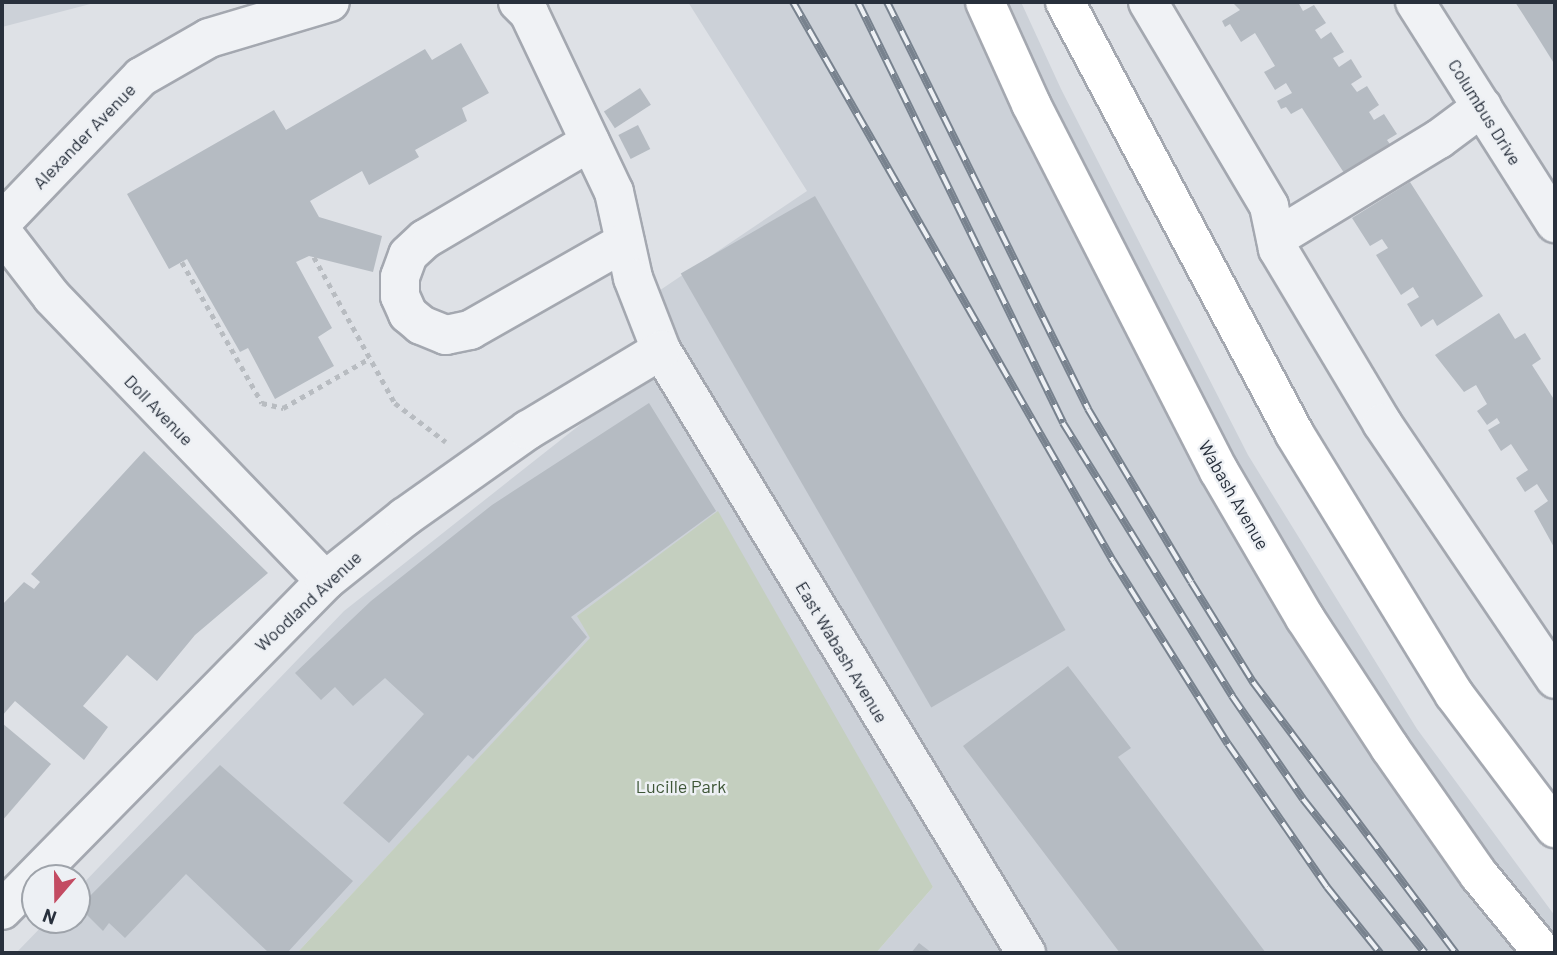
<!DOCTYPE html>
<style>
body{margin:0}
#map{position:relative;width:1557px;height:955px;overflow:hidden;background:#dee1e6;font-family:Barlow,sans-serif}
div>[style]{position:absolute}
.built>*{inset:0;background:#ccd1d8}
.green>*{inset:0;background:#c4cfbf}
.building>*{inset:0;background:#b5bbc2;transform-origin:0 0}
.path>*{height:4.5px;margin-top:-2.25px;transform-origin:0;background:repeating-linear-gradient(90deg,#b8bcc1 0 5px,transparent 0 10px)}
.roads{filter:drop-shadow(2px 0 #a4a8b0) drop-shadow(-2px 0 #a4a8b0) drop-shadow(0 2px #a4a8b0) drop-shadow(0 -2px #a4a8b0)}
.minor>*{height:38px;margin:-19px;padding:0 19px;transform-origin:19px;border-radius:19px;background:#f0f2f5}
.major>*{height:38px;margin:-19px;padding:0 19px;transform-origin:19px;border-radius:19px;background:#fff}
.rail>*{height:8px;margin-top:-4px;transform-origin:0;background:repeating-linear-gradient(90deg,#edf0f4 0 16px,#78828e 0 32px);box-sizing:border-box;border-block:2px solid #78828e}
span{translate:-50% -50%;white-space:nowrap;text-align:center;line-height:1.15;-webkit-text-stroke:5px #edf0f4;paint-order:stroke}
.street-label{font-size:18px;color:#28303c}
.park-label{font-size:18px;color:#3e5637}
.frame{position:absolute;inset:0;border:4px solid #28303c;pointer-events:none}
.north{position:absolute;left:21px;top:864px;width:70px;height:70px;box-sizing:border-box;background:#edf0f4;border:2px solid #9ea3aa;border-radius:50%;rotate:200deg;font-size:19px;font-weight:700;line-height:28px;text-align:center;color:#28303c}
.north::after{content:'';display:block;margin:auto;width:24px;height:32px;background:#c34b62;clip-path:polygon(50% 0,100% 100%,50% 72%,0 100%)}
</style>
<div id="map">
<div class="built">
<div style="clip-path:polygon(2px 2px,98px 2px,2px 27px)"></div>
<div style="clip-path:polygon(688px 2px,1021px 2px,1061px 89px,1248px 455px,1417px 729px,1555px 916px,1555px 953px,876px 953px,933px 887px,907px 847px,578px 616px,591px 638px,297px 953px,16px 953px,48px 920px,77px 920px,77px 890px,344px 611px,671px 353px,641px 303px,807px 191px)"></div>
</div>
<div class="green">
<div style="clip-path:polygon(718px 511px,933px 887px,876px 953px,297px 953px,590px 638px,577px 616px)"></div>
</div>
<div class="building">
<div style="clip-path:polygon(1232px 2px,1298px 2px,1303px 11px,1314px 5px,1326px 23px,1315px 30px,1321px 39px,1331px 32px,1344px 52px,1333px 58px,1339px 67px,1351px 59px,1362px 77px,1351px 84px,1357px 92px,1367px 86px,1379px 105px,1369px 112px,1374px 120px,1384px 114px,1397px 134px,1387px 140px,1392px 147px,1346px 176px,1302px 108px,1291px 114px,1286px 107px,1281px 109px,1277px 101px,1292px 93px,1286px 83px,1275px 90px,1264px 72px,1275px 66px,1255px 33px,1241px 42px,1230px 24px,1225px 27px,1222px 21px,1240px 10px)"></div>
<div style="clip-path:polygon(1515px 2px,1555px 2px,1555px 65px,1535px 33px)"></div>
<div style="clip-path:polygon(461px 43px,489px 93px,462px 108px,467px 121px,415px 150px,419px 157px,369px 185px,362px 171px,310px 201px,319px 217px,382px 236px,373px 272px,309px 256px,296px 262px,332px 328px,318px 337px,334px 366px,275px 399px,248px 348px,240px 352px,187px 259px,169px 269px,127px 194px,274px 110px,286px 130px,425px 49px,432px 60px)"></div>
<div style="left:640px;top:88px;width:20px;height:43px;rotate:57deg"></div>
<div style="left:638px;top:125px;width:27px;height:22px;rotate:63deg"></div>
<div style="clip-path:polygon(1410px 182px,1483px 296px,1437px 326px,1433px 319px,1421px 327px,1407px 304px,1419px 297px,1413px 287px,1401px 295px,1376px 255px,1388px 248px,1382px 239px,1370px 246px,1352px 218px)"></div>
<div style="left:815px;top:196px;width:501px;height:155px;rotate:60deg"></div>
<div style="clip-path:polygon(1499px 313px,1515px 339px,1525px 333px,1541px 359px,1532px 365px,1555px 401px,1555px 549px,1534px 511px,1548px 501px,1546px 498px,1537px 484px,1525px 492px,1516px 478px,1528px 470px,1511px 444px,1501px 451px,1488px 430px,1500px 423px,1497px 418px,1487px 425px,1477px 411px,1487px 404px,1476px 385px,1464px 392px,1435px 355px)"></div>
<div style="clip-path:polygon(649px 403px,716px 511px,571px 617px,587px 637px,473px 759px,468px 755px,389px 843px,343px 803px,424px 714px,385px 678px,353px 706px,335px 687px,321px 700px,295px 673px,371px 601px,492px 505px)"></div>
<div style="clip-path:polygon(144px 451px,268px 573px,195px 635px,157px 681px,127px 655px,83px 706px,108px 727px,84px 760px,15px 701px,2px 716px,2px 605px,24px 582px,34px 589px,40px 582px,31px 574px)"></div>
<div style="clip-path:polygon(1068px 666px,1131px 748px,1118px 757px,1266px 953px,1120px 953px,963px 746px)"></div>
<div style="clip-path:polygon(2px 723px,51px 764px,2px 821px)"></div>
<div style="clip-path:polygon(220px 765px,353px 881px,287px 953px,269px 953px,186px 874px,125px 938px,109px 923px,103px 931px,79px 907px)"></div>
<div style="clip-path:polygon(919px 943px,932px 953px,911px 953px)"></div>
</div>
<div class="path">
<div style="left:314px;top:257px;width:167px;rotate:61deg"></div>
<div style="left:395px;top:403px;width:64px;rotate:37.4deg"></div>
<div style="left:182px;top:262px;width:162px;rotate:60.4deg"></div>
<div style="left:262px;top:403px;width:22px;rotate:13deg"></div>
<div style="left:283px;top:408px;width:100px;rotate:-29.9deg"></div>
</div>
<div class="roads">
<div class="minor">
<div style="left:518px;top:2px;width:16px;rotate:45deg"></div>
<div style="left:529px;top:13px;width:198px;rotate:64.6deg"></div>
<div style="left:614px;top:192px;width:88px;rotate:77.5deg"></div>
<div style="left:633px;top:278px;width:77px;rotate:68.7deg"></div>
<div style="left:661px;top:350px;width:705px;rotate:58.81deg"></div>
<div style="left:1148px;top:2px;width:237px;rotate:59.3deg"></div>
<div style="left:1269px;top:206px;width:44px;rotate:78.2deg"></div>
<div style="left:1278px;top:249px;width:203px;rotate:59.1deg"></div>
<div style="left:1382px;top:423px;width:309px;rotate:55.9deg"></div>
<div style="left:1415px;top:2px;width:262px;rotate:57.6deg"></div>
<div style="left:590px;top:142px;width:191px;rotate:149.5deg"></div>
<div style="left:425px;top:239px;width:23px;rotate:137deg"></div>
<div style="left:408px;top:255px;width:23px;rotate:110deg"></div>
<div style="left:400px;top:277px;width:19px;rotate:90deg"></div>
<div style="left:400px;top:296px;width:20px;rotate:66deg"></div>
<div style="left:408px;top:314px;width:17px;rotate:40deg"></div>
<div style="left:421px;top:325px;width:27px;rotate:22deg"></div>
<div style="left:446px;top:335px;width:25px;rotate:-12deg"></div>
<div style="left:470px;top:330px;width:178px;rotate:-29.6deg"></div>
<div style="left:2px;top:222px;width:201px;rotate:-46.2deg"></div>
<div style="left:141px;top:77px;width:78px;rotate:-29.8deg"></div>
<div style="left:209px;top:38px;width:126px;rotate:-16.6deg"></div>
<div style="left:2px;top:232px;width:82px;rotate:52.4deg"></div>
<div style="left:52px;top:297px;width:394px;rotate:46.1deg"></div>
<div style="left:1276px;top:238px;width:191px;rotate:-31.3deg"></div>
<div style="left:1439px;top:139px;width:54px;rotate:-36.7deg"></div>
<div style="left:2px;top:910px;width:461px;rotate:-45.5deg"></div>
<div style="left:325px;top:581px;width:102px;rotate:-38.7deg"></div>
<div style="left:405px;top:517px;width:151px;rotate:-35.3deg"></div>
<div style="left:528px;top:430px;width:155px;rotate:-31deg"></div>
</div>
<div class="major">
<div style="left:985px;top:2px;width:112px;rotate:65.7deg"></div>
<div style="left:1031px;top:104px;width:412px;rotate:62.9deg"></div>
<div style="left:1219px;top:471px;width:170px;rotate:59.7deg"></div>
<div style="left:1305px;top:618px;width:155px;rotate:56.8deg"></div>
<div style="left:1390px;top:748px;width:155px;rotate:55deg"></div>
<div style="left:1479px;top:875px;width:101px;rotate:50.6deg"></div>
<div style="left:1065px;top:2px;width:488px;rotate:62deg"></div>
<div style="left:1294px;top:433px;width:306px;rotate:58.5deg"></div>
<div style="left:1454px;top:694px;width:168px;rotate:53deg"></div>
</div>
</div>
<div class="rail">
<div style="left:793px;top:2px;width:644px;rotate:60.21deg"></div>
<div style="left:1113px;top:561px;width:216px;rotate:57.9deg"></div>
<div style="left:1228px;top:744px;width:174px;rotate:55.3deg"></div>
<div style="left:1327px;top:887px;width:85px;rotate:51.2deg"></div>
<div style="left:858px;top:2px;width:468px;rotate:64deg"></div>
<div style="left:1063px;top:423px;width:321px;rotate:58.2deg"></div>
<div style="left:1232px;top:696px;width:125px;rotate:55.4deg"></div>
<div style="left:1303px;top:799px;width:196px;rotate:51.6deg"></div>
<div style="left:887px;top:2px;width:454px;rotate:63.7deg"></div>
<div style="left:1088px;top:409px;width:201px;rotate:59.2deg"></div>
<div style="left:1191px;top:582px;width:118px;rotate:58.2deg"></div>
<div style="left:1253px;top:682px;width:339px;rotate:53.2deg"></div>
</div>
<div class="street-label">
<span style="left:1485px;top:112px;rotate:58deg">Columbus Drive</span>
<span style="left:84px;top:136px;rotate:-46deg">Alexander Avenue</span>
<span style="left:159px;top:410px;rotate:46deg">Doll Avenue</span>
<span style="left:1234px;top:495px;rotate:60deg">Wabash Avenue</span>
<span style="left:308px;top:601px;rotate:-43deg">Woodland Avenue</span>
<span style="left:842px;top:652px;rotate:59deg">East Wabash Avenue</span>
</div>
<div class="park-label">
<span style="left:681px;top:786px">Lucille Park</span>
</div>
<div class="frame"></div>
<div class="north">N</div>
</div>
